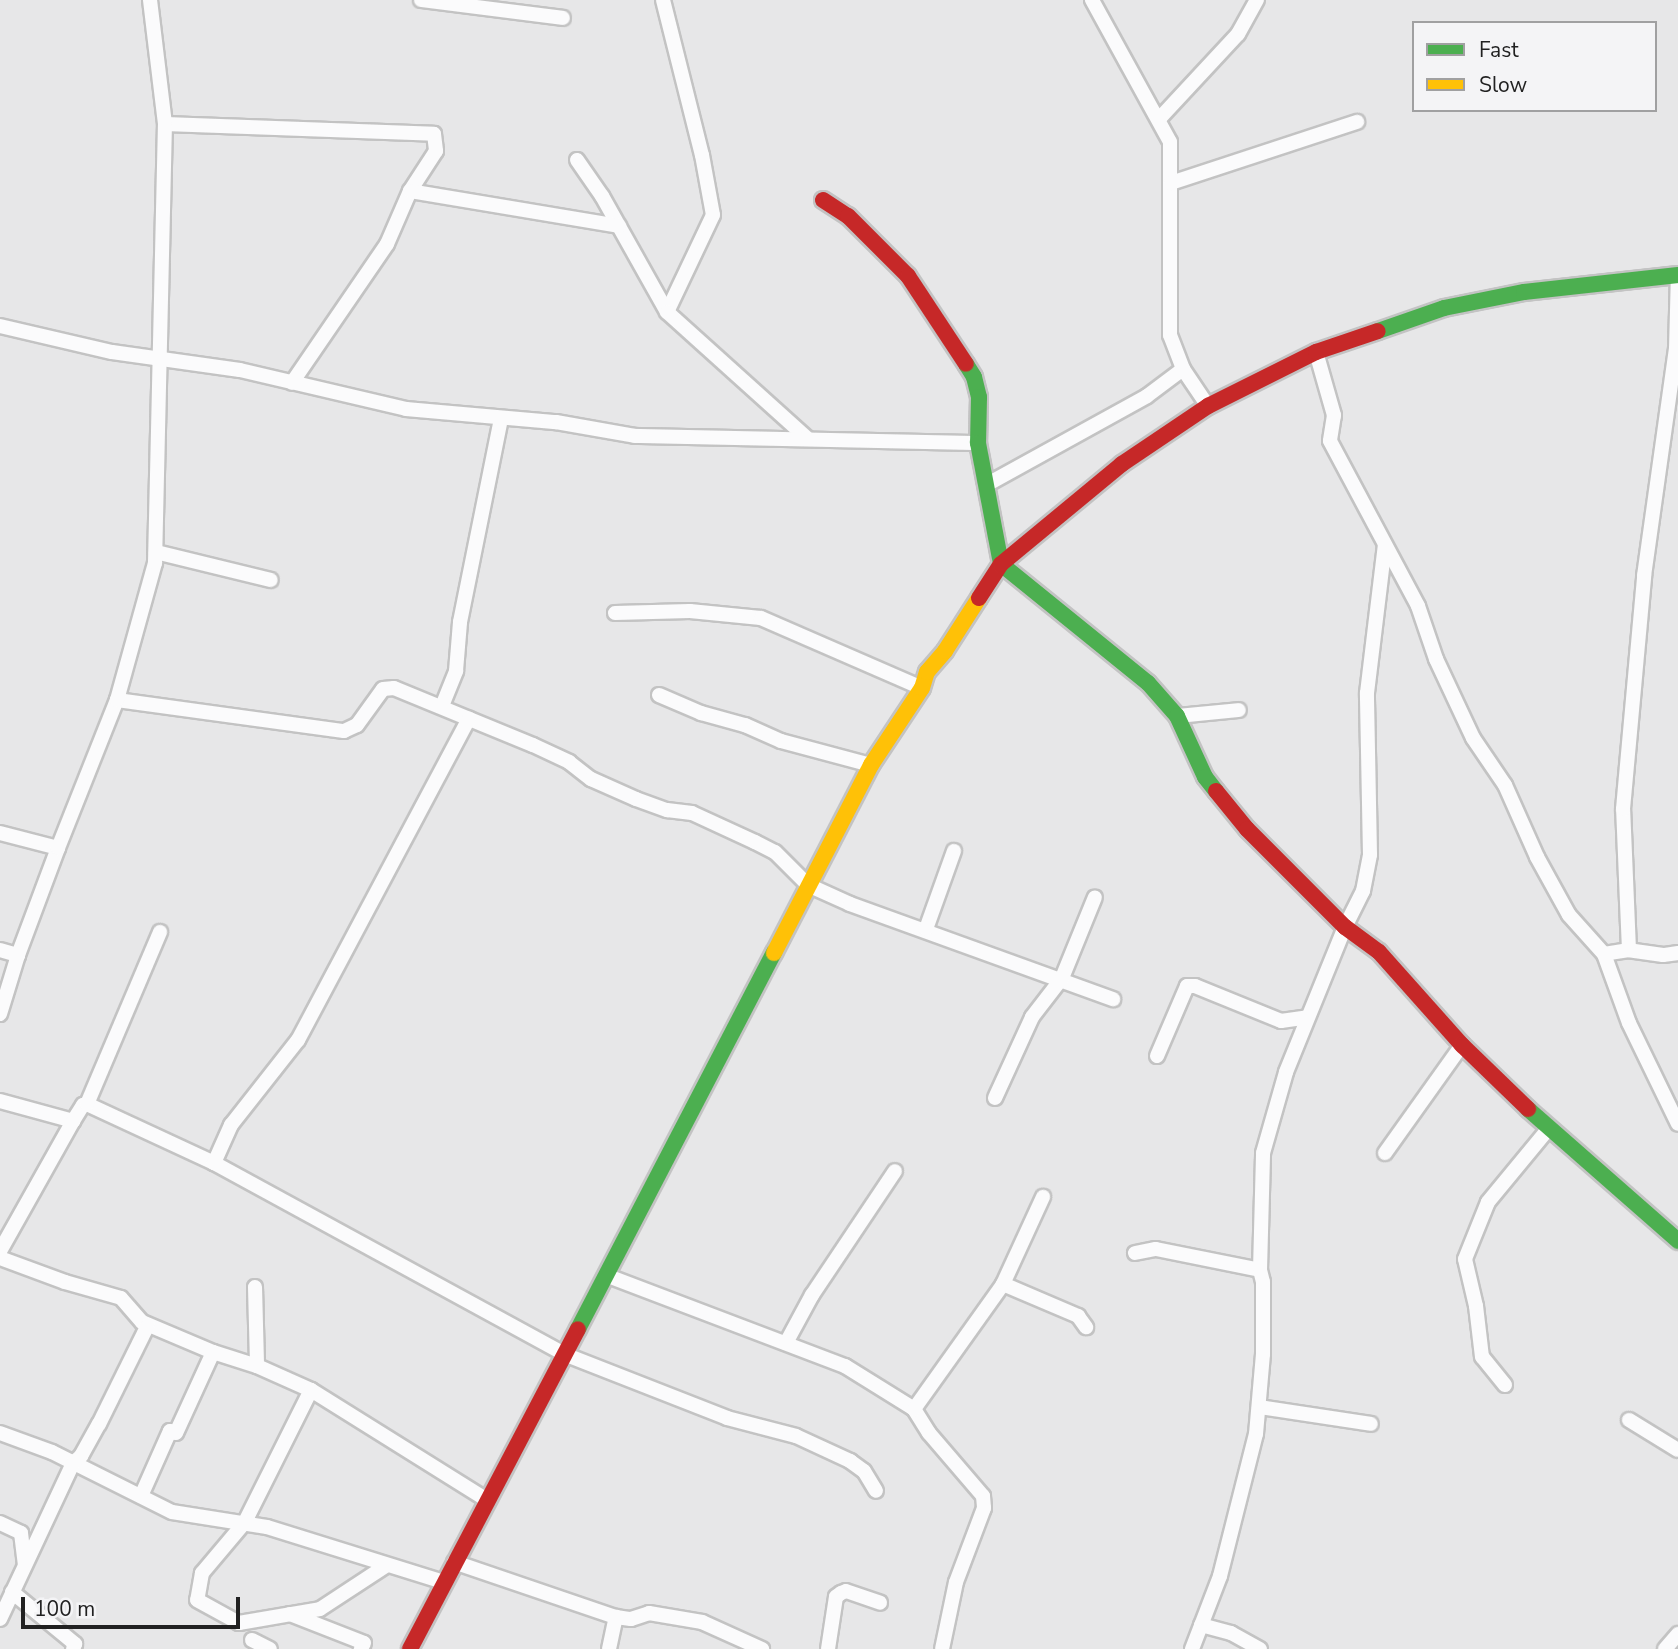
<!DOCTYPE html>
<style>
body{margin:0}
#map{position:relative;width:1678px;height:1649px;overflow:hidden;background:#e7e7e8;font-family:"Nunito Sans",sans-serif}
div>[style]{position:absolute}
.roads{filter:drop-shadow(2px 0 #c3c3c3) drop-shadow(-2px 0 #c3c3c3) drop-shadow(0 2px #c3c3c3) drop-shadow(0 -2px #c3c3c3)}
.street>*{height:14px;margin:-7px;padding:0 7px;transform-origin:7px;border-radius:7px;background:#fbfbfc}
.fast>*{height:16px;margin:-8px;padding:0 8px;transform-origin:8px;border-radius:8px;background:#4caf50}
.slow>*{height:16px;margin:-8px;padding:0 8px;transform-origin:8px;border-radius:8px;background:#ffc107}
.jam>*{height:16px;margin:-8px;padding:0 8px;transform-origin:8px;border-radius:8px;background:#c62828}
span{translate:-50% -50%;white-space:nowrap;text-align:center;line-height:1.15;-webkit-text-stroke:5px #f4f4f6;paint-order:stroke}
.legend{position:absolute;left:1412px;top:21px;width:245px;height:91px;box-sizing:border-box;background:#f4f4f6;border:2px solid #a0a0a1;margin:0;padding:9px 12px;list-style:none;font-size:21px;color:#212121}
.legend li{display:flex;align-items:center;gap:14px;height:35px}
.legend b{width:35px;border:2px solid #a0a0a1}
.scale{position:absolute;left:21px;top:1597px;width:219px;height:32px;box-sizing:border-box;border:4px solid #212121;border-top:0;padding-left:9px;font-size:21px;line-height:24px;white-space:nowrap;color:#212121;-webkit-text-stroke:5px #f4f4f6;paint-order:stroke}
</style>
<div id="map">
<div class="roads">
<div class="street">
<div style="left:421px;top:0;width:143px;rotate:7.2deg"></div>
<div style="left:663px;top:0;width:160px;rotate:75.9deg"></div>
<div style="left:702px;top:155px;width:61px;rotate:79.6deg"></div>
<div style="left:713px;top:215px;width:107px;rotate:115.4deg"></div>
<div style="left:1092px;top:0;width:162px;rotate:61.2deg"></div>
<div style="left:1170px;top:142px;width:193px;rotate:90deg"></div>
<div style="left:1170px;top:335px;width:36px;rotate:69deg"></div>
<div style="left:1183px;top:369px;width:45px;rotate:56deg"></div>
<div style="left:1159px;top:119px;width:116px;rotate:-47.1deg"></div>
<div style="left:1238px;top:34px;width:39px;rotate:-61deg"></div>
<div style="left:165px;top:124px;width:269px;rotate:2.1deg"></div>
<div style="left:434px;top:134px;width:17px;rotate:83deg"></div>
<div style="left:436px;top:151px;width:48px;rotate:123deg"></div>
<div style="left:410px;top:191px;width:58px;rotate:113.5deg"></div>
<div style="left:387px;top:244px;width:168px;rotate:124.4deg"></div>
<div style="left:577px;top:160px;width:44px;rotate:55.2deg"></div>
<div style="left:602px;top:196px;width:133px;rotate:60.7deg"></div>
<div style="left:667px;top:312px;width:188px;rotate:42deg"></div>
<div style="left:1171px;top:183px;width:196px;rotate:-18.2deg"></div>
<div style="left:410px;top:191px;width:212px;rotate:9.5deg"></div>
<div style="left:0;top:326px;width:115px;rotate:13.1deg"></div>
<div style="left:112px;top:352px;width:129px;rotate:8deg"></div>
<div style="left:240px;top:370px;width:171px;rotate:13.2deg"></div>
<div style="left:406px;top:409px;width:151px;rotate:5deg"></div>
<div style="left:556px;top:422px;width:80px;rotate:10deg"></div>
<div style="left:635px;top:436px;width:343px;rotate:1.2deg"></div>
<div style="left:1316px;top:352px;width:66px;rotate:74.1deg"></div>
<div style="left:1334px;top:415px;width:26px;rotate:99deg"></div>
<div style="left:1330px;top:441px;width:187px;rotate:61.9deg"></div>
<div style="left:1418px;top:606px;width:56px;rotate:71.2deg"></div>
<div style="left:1436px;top:659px;width:87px;rotate:64.9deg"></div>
<div style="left:1473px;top:738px;width:57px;rotate:55.8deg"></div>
<div style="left:1505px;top:785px;width:79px;rotate:66deg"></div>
<div style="left:1537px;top:857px;width:66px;rotate:61.1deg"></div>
<div style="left:1569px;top:915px;width:52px;rotate:48.1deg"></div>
<div style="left:986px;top:485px;width:184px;rotate:-28.9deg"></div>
<div style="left:1147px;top:396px;width:45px;rotate:-36.9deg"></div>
<div style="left:156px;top:552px;width:118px;rotate:13.7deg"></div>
<div style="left:615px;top:613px;width:75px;rotate:-1.5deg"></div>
<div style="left:690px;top:611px;width:71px;rotate:5.6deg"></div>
<div style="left:761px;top:618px;width:176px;rotate:23.5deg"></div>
<div style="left:659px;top:695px;width:46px;rotate:23.2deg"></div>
<div style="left:701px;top:713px;width:46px;rotate:15.3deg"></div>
<div style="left:745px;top:725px;width:39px;rotate:24deg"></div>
<div style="left:781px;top:741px;width:93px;rotate:14.9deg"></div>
<div style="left:117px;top:700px;width:229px;rotate:7.8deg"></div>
<div style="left:344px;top:731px;width:14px;rotate:-25deg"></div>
<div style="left:357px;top:725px;width:44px;rotate:-54.2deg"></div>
<div style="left:383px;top:689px;width:11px;rotate:-5deg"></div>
<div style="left:394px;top:688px;width:150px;rotate:22.3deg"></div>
<div style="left:533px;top:745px;width:40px;rotate:25deg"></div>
<div style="left:569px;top:762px;width:28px;rotate:38deg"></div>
<div style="left:591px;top:779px;width:49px;rotate:24deg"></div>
<div style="left:636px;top:799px;width:33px;rotate:20deg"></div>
<div style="left:667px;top:810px;width:25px;rotate:7deg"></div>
<div style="left:692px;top:813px;width:69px;rotate:24.7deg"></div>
<div style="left:755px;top:842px;width:22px;rotate:27deg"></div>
<div style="left:775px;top:852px;width:47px;rotate:45deg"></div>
<div style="left:808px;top:885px;width:46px;rotate:24.3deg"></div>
<div style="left:850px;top:904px;width:280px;rotate:19.9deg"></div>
<div style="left:442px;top:706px;width:38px;rotate:-68deg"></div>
<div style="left:456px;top:671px;width:49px;rotate:-85.3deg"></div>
<div style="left:460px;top:622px;width:208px;rotate:-78.6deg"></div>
<div style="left:1177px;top:716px;width:62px;rotate:-5.5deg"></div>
<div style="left:0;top:833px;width:60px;rotate:14.5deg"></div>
<div style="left:926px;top:929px;width:83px;rotate:-70.3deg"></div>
<div style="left:0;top:950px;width:19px;rotate:16deg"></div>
<div style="left:1629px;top:950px;width:141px;rotate:-92.4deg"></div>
<div style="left:1623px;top:809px;width:234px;rotate:-84.8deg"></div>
<div style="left:1644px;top:576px;width:229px;rotate:-82deg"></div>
<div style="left:1676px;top:349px;width:74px;rotate:-88.5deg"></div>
<div style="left:1678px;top:953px;width:15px;rotate:172deg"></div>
<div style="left:1663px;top:955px;width:34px;rotate:-172deg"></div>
<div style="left:1629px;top:950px;width:25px;rotate:171deg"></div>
<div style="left:1604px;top:954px;width:73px;rotate:70.1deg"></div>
<div style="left:1629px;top:1023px;width:112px;rotate:64.1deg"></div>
<div style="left:0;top:1014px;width:62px;rotate:-73deg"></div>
<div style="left:18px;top:955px;width:114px;rotate:-69.5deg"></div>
<div style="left:58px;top:848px;width:159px;rotate:-68.3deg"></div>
<div style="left:117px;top:700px;width:142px;rotate:-74.5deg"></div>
<div style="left:155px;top:563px;width:439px;rotate:-88.7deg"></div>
<div style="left:165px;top:124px;width:125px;rotate:-96.9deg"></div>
<div style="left:1157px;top:1056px;width:76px;rotate:-66.8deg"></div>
<div style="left:1187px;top:986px;width:8px"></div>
<div style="left:1195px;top:986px;width:93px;rotate:22.1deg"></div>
<div style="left:1281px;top:1021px;width:27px;rotate:-8deg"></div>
<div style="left:995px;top:1098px;width:89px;rotate:-65.4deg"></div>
<div style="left:1032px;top:1017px;width:49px;rotate:-52.4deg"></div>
<div style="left:1062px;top:978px;width:87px;rotate:-67.8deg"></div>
<div style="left:0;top:1101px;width:76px;rotate:15.3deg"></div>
<div style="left:87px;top:1104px;width:140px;rotate:24.9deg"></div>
<div style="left:214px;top:1163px;width:399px;rotate:28.6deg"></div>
<div style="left:564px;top:1354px;width:175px;rotate:21.4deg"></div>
<div style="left:727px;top:1418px;width:71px;rotate:14.6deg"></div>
<div style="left:796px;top:1436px;width:60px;rotate:24.8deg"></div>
<div style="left:850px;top:1461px;width:17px;rotate:36deg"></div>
<div style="left:864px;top:1471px;width:23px;rotate:59deg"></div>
<div style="left:1385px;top:1153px;width:133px;rotate:-54.5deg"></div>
<div style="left:214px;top:1163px;width:42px;rotate:-65.9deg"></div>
<div style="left:231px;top:1125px;width:108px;rotate:-51.8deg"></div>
<div style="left:298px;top:1040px;width:364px;rotate:-62deg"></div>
<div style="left:0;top:1251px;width:149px;rotate:-60.7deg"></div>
<div style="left:73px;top:1121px;width:19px;rotate:-58deg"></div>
<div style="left:83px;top:1105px;width:4px;rotate:-14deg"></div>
<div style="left:87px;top:1104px;width:187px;rotate:-67deg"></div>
<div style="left:1135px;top:1253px;width:21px;rotate:-11deg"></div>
<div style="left:1156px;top:1249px;width:106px;rotate:11.4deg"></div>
<div style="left:0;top:1258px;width:69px;rotate:20.3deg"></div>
<div style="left:65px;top:1282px;width:58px;rotate:15.9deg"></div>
<div style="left:121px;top:1298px;width:32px;rotate:49deg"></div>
<div style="left:142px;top:1322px;width:77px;rotate:22.9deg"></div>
<div style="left:608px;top:1276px;width:254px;rotate:20.8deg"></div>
<div style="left:845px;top:1366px;width:81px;rotate:31.9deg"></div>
<div style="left:914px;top:1409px;width:28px;rotate:58deg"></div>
<div style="left:929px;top:1433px;width:83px;rotate:49.4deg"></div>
<div style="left:983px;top:1496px;width:12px;rotate:85deg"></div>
<div style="left:984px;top:1508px;width:79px;rotate:110.7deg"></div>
<div style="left:956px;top:1582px;width:68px;rotate:101.8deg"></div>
<div style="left:1003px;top:1284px;width:82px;rotate:23.1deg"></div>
<div style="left:1078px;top:1316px;width:14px;rotate:54deg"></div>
<div style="left:255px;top:1287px;width:79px;rotate:88.5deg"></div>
<div style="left:257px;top:1366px;width:59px;rotate:24deg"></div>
<div style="left:311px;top:1390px;width:208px;rotate:32deg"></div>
<div style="left:786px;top:1343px;width:55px;rotate:-61.6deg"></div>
<div style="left:812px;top:1295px;width:149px;rotate:-56.2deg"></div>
<div style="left:1505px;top:1385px;width:36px;rotate:-129deg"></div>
<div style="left:1482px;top:1357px;width:51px;rotate:-96.7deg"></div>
<div style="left:1476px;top:1306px;width:48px;rotate:-103.2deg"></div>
<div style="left:1465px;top:1259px;width:61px;rotate:-68deg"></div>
<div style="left:1488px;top:1202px;width:96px;rotate:-50.5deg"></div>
<div style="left:311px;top:1390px;width:148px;rotate:116.6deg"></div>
<div style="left:245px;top:1522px;width:67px;rotate:130.1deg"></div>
<div style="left:202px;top:1573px;width:27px;rotate:100deg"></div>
<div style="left:197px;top:1600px;width:48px;rotate:28.7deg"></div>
<div style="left:239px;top:1623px;width:82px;rotate:-9.8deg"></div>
<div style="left:320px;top:1609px;width:80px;rotate:-33.3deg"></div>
<div style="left:1259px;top:1407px;width:113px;rotate:8.6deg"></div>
<div style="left:914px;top:1409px;width:153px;rotate:-54.5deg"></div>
<div style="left:1003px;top:1284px;width:96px;rotate:-65.3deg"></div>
<div style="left:1629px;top:1420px;width:57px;rotate:31.5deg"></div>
<div style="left:0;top:1433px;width:55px;rotate:20.1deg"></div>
<div style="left:52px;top:1452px;width:134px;rotate:26.6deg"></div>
<div style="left:172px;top:1512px;width:96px;rotate:9deg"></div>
<div style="left:267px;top:1527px;width:185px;rotate:17.3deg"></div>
<div style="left:141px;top:1496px;width:71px;rotate:-66deg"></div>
<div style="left:170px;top:1431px;width:6px;rotate:18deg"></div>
<div style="left:176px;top:1433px;width:89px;rotate:-65.4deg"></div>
<div style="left:213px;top:1352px;width:46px;rotate:17.7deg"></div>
<div style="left:0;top:1523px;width:23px;rotate:25deg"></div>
<div style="left:21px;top:1533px;width:31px;rotate:83deg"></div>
<div style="left:454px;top:1562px;width:171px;rotate:18.8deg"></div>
<div style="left:616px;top:1617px;width:15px;rotate:8deg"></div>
<div style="left:631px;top:1619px;width:19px;rotate:-18deg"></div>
<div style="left:649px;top:1613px;width:54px;rotate:9.6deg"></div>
<div style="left:702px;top:1622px;width:66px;rotate:24.2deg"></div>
<div style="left:12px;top:1592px;width:82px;rotate:39.5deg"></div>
<div style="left:75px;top:1644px;width:5px;rotate:112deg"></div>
<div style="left:290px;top:1614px;width:79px;rotate:21.4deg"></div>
<div style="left:364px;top:1643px;width:7px;rotate:117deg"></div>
<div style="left:0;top:1619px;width:172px;rotate:-64.9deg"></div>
<div style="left:73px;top:1463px;width:11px;rotate:-41deg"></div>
<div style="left:81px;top:1456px;width:37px;rotate:-61deg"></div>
<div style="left:99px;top:1424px;width:110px;rotate:-63.7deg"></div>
<div style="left:1201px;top:1625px;width:31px;rotate:15deg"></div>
<div style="left:1231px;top:1633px;width:33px;rotate:29deg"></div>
<div style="left:252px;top:1640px;width:20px;rotate:27deg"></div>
<div style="left:609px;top:1649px;width:33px;rotate:-78deg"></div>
<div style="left:828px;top:1649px;width:53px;rotate:-81.3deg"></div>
<div style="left:836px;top:1597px;width:6px;rotate:-39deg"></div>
<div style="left:841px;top:1593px;width:5px;rotate:-22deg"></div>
<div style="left:846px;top:1591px;width:36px;rotate:19deg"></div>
<div style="left:1192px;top:1649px;width:78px;rotate:-69deg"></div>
<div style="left:1220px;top:1576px;width:146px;rotate:-75.8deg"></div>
<div style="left:1256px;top:1434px;width:80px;rotate:-85deg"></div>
<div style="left:1263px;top:1354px;width:72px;rotate:-90deg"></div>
<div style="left:1263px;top:1282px;width:12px;rotate:-104deg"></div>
<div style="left:1260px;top:1270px;width:117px;rotate:-88.5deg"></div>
<div style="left:1263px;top:1153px;width:84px;rotate:-74.1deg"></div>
<div style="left:1286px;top:1072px;width:157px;rotate:-67.9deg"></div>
<div style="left:1345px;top:927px;width:40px;rotate:-63.4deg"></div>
<div style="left:1363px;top:891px;width:37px;rotate:-79deg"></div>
<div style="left:1370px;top:855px;width:162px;rotate:-91.1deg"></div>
<div style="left:1367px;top:693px;width:149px;rotate:-83.1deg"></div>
<div style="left:1665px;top:1649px;width:20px;rotate:-49deg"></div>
</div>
<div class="fast">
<div style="left:1378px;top:331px;width:70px;rotate:-19.2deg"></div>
<div style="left:1444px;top:308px;width:82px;rotate:-11.3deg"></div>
<div style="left:1524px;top:292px;width:155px;rotate:-6.3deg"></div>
<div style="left:966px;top:364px;width:15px;rotate:58deg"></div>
<div style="left:974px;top:377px;width:21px;rotate:76deg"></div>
<div style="left:979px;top:397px;width:46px;rotate:91.2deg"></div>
<div style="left:978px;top:443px;width:123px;rotate:79.2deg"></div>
<div style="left:1001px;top:564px;width:189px;rotate:39deg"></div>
<div style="left:1148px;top:683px;width:44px;rotate:48.7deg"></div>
<div style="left:1177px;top:716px;width:67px;rotate:65.3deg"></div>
<div style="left:1205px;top:777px;width:18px;rotate:52deg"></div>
<div style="left:1528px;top:1109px;width:200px;rotate:41.3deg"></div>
<div style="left:578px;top:1329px;width:424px;rotate:-62.5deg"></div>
</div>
<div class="slow">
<div style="left:774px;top:953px;width:212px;rotate:-62.7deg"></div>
<div style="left:871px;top:765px;width:92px;rotate:-56.5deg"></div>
<div style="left:922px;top:688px;width:17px;rotate:-73deg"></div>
<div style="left:927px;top:672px;width:28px;rotate:-49deg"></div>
<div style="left:945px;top:651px;width:63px;rotate:-57.3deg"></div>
</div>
<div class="jam">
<div style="left:823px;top:200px;width:30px;rotate:33deg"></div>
<div style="left:848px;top:216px;width:85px;rotate:45deg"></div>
<div style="left:908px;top:276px;width:105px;rotate:56.6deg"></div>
<div style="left:979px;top:598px;width:40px;rotate:-57.1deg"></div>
<div style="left:1001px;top:564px;width:157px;rotate:-39.6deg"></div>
<div style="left:1122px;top:464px;width:104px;rotate:-34deg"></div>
<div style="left:1208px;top:406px;width:121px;rotate:-26.6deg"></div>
<div style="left:1316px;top:352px;width:65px;rotate:-18.7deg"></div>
<div style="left:1216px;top:791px;width:49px;rotate:50.8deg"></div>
<div style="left:1247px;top:829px;width:139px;rotate:45deg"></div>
<div style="left:1345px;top:927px;width:42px;rotate:36.3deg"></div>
<div style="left:1379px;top:952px;width:125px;rotate:48.3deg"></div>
<div style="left:1462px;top:1045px;width:92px;rotate:44.1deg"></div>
<div style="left:410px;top:1649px;width:361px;rotate:-62.3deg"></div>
</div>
</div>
<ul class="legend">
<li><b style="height:9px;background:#4caf50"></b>Fast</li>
<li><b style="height:9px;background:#ffc107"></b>Slow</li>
</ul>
<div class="scale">100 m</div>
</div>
